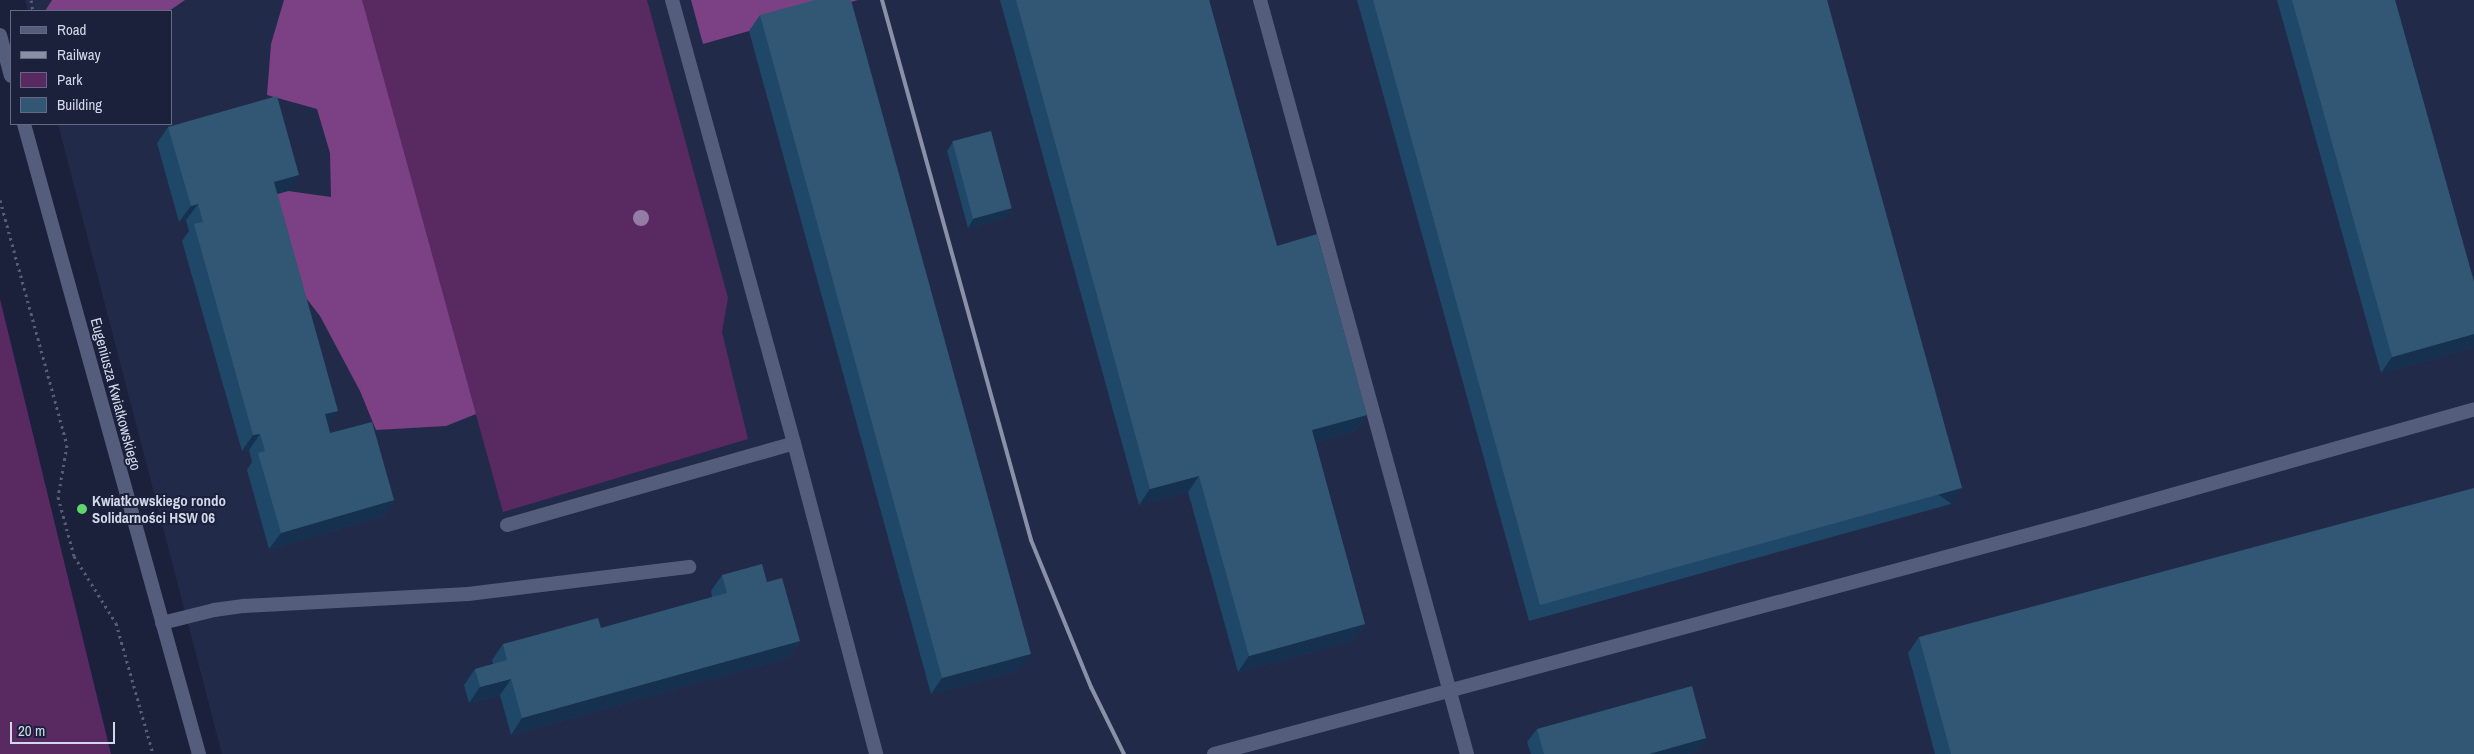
<!DOCTYPE html>
<meta charset="utf-8">
<style>
body{margin:0}
#map{position:relative;width:2474px;height:754px;overflow:hidden;background:#1b213b;font-family:"Archivo Narrow",sans-serif}
div>[style]{position:absolute}
.built>*{inset:0;background:#222a4a}
.green>*{inset:0;background:#592961}
.forest>*{inset:0;background:#7c4185}
.path>*{height:3px;margin-top:-1.5px;transform-origin:0;background:repeating-linear-gradient(90deg,#575d74 0 2.5px,transparent 0 6.5px)}
.service>*{height:14px;margin:-7px;padding:0 7px;transform-origin:7px;border-radius:7px;background:#545e7c}
.minor>*{height:14px;margin:-7px;padding:0 7px;transform-origin:7px;border-radius:7px;background:#545e7c}
.tertiary>*{height:14px;margin:-7px;padding:0 7px;transform-origin:7px;border-radius:7px;background:#545e7c}
.rail>*{height:4px;margin:-2px;padding:0 2px;transform-origin:2px;border-radius:2px;background:#8a90a5}
.trees>*{width:16px;height:16px;margin:-8px;border-radius:50%;background:#947ca6}
.wall>*{inset:0;background:#1f4767}
.shaded-wall>*{inset:0;background:#15314f;transform-origin:0 0}
.building>*{inset:0;background:#325775;transform-origin:0 0}
.dots>*{width:14px;height:14px;translate:-50% -50%;box-sizing:border-box;border:2px solid #1b213b;border-radius:50%}
span{translate:-50% -50%;white-space:nowrap;text-align:center;line-height:1.15;-webkit-text-stroke:4px #1b213b;paint-order:stroke}
.street-label{font-size:15px;color:#d2d8e9}
.poi-label{font-size:15px;color:#d2d8e9;font-weight:700}
.left{translate:0 -50%;text-align:left}
.legend{position:absolute;left:10px;top:10px;width:162px;height:115px;box-sizing:border-box;background:#1b213b;border:1px solid #646a81;margin:0;padding:6px 9px;list-style:none;font-size:15px;color:#d2d8e9}
.legend li{display:flex;align-items:center;gap:10px;height:25px}
.legend b{width:25px;border:1px solid #646a81}
.scale{position:absolute;left:10px;top:722px;width:105px;height:22px;box-sizing:border-box;border:2px solid #d2d8e9;border-top:0;padding-left:6px;font-size:15px;line-height:18px;white-space:nowrap;color:#d2d8e9;-webkit-text-stroke:4px #1b213b;paint-order:stroke}
</style>
<div id="map">
<div class="built">
<div style="clip-path:polygon(25px 0,2474px 0,2474px 754px,222px 754px,58px 124px,171px 124px,171px 11px,28px 11px)"></div>
</div>
<div class="green">
<div style="clip-path:polygon(361px 0,647px 0,728px 298px,722px 332px,748px 439px,503px 512px)"></div>
<div style="clip-path:polygon(0 299px,111px 754px,0 754px)"></div>
</div>
<div class="forest">
<div style="clip-path:polygon(52px 0,185px 0,169px 11px,45px 11px)"></div>
<div style="clip-path:polygon(284px 0,362px 0,476px 414px,446px 426px,376px 430px,360px 391px,320px 316px,282px 267px,262px 198px,288px 191px,331px 197px,330px 153px,317px 109px,267px 95px,271px 44px)"></div>
<div style="clip-path:polygon(691px 0,858px 0,703px 44px)"></div>
</div>
<div class="path">
<div style="left:31px;top:0;width:11px;rotate:80deg"></div>
<div style="left:0;top:200px;width:254px;rotate:74.7deg"></div>
<div style="left:67px;top:445px;width:53px;rotate:99.8deg"></div>
<div style="left:58px;top:497px;width:61px;rotate:74.8deg"></div>
<div style="left:74px;top:556px;width:79px;rotate:57.9deg"></div>
<div style="left:116px;top:623px;width:136px;rotate:74.2deg"></div>
</div>
<div class="service">
<div style="left:672px;top:0;width:459px;rotate:74.6deg"></div>
<div style="left:794px;top:443px;width:322px;rotate:75.2deg"></div>
<div style="left:1260px;top:0;width:782px;rotate:74.65deg"></div>
<div style="left:507px;top:525px;width:298px;rotate:-15.9deg"></div>
<div style="left:162px;top:623px;width:54px;rotate:-14deg"></div>
<div style="left:214px;top:610px;width:30px;rotate:-8deg"></div>
<div style="left:244px;top:606px;width:224px;rotate:-3.1deg"></div>
<div style="left:468px;top:594px;width:223px;rotate:-7deg"></div>
</div>
<div class="minor">
<div style="left:1214px;top:754px;width:900px;rotate:-15.07deg"></div>
<div style="left:2083px;top:520px;width:406px;rotate:-15.8deg"></div>
</div>
<div class="tertiary">
<div style="left:0;top:35px;width:42px;rotate:75deg"></div>
<div style="left:24px;top:124px;width:654px;rotate:74.48deg"></div>
</div>
<div class="rail">
<div style="left:882px;top:0;width:560px;rotate:74.57deg"></div>
<div style="left:1031px;top:540px;width:159px;rotate:67.8deg"></div>
<div style="left:1091px;top:687px;width:75px;rotate:63.8deg"></div>
</div>
<div class="trees">
<div style="left:641px;top:218px"></div>
</div>
<div class="wall">
<div style="clip-path:polygon(1000px 0,1209px 0,1277px 246px,1367px 415px,1355px 431px,1315px 442px,1365px 624px,1354px 640px,1238px 672px,1188px 492px,1139px 505px)"></div>
<div style="clip-path:polygon(1357px 0,1827px 0,1951px 504px,1529px 621px)"></div>
<div style="clip-path:polygon(2277px 0,2395px 0,2474px 282px,2474px 347px,2381px 373px)"></div>
<div style="clip-path:polygon(760px 15px,1019px 670px,931px 694px,749px 31px)"></div>
<div style="clip-path:polygon(168px 127px,288px 191px,277px 194px,338px 411px,328px 425px,330px 433px,394px 500px,383px 516px,269px 549px,247px 470px,252px 462px,249px 450px,242px 451px,182px 241px,189px 231px,186px 220px,179px 222px,157px 143px)"></div>
<div style="clip-path:polygon(953px 142px,1006px 217px,968px 228px,947px 151px)"></div>
<div style="clip-path:polygon(722px 575px,767px 582px,800px 641px,789px 657px,511px 735px,500px 695px,469px 703px,464px 685px,475px 669px,493px 664px,492px 660px,503px 644px,601px 628px,712px 597px,711px 591px)"></div>
<div style="clip-path:polygon(1919px 637px,2474px 754px,1935px 754px,1908px 653px)"></div>
<div style="clip-path:polygon(1537px 729px,1706px 738px,1697px 751px,1688px 754px,1531px 754px,1527px 742px)"></div>
</div>
<div class="shaded-wall">
<div style="clip-path:polygon(299px 175px,288px 191px,262px 198px,274px 182px)"></div>
<div style="clip-path:polygon(198px 204px,186px 220px,179px 222px,191px 206px)"></div>
<div style="clip-path:polygon(1012px 208px,1006px 217px,968px 228px,974px 218px)"></div>
<div style="clip-path:polygon(2474px 334px,2474px 347px,2381px 373px,2392px 357px)"></div>
<div style="clip-path:polygon(338px 411px,327px 427px,325px 414px)"></div>
<div style="clip-path:polygon(1367px 415px,1355px 431px,1300px 446px,1312px 430px)"></div>
<div style="clip-path:polygon(260px 434px,249px 450px,242px 451px,253px 435px)"></div>
<div style="clip-path:polygon(1199px 476px,1188px 492px,1139px 505px,1150px 489px)"></div>
<div style="left:1962px;top:488px;width:19px;height:438px;rotate:125deg"></div>
<div style="clip-path:polygon(394px 500px,383px 516px,269px 549px,281px 533px)"></div>
<div style="clip-path:polygon(1365px 624px,1354px 640px,1238px 672px,1249px 656px)"></div>
<div style="clip-path:polygon(800px 641px,789px 657px,511px 735px,522px 718px)"></div>
<div style="clip-path:polygon(1031px 654px,1019px 670px,931px 694px,942px 678px)"></div>
<div style="clip-path:polygon(511px 679px,500px 695px,469px 703px,480px 687px)"></div>
<div style="clip-path:polygon(1706px 738px,1697px 751px,1688px 754px,1649px 754px)"></div>
</div>
<div class="building">
<div style="clip-path:polygon(815px 0,851px 0,1031px 654px,942px 678px,760px 15px)"></div>
<div style="clip-path:polygon(1016px 0,1209px 0,1277px 246px,1317px 234px,1367px 415px,1312px 430px,1365px 624px,1249px 656px,1199px 476px,1150px 489px)"></div>
<div style="clip-path:polygon(1373px 0,1827px 0,1962px 488px,1540px 605px)"></div>
<div style="clip-path:polygon(2292px 0,2395px 0,2474px 282px,2474px 334px,2392px 357px)"></div>
<div style="clip-path:polygon(277px 96px,299px 175px,274px 182px,338px 411px,325px 414px,330px 433px,372px 422px,394px 500px,281px 533px,258px 453px,265px 451px,260px 434px,253px 435px,194px 224px,203px 222px,198px 204px,191px 206px,168px 127px)"></div>
<div style="left:991px;top:131px;width:80px;height:40px;rotate:75deg"></div>
<div style="clip-path:polygon(2474px 488px,2474px 754px,1951px 754px,1919px 637px)"></div>
<div style="clip-path:polygon(762px 564px,767px 582px,782px 578px,800px 641px,522px 718px,511px 679px,480px 687px,475px 669px,507px 660px,503px 644px,598px 618px,601px 628px,727px 593px,722px 575px)"></div>
<div style="clip-path:polygon(1692px 686px,1706px 738px,1649px 754px,1544px 754px,1537px 729px)"></div>
</div>
<div class="dots">
<div style="left:82px;top:509px;background:#60d56b"></div>
</div>
<div class="street-label">
<span style="left:116px;top:394px;rotate:75deg">Eugeniusza Kwiatkowskiego</span>
</div>
<div class="poi-label">
<span class="left" style="left:92px;top:509px">Kwiatkowskiego rondo<br>Solidarności HSW 06</span>
</div>
<ul class="legend">
<li><b style="height:6px;background:#545e7c"></b>Road</li>
<li><b style="height:6px;background:#8a90a5"></b>Railway</li>
<li><b style="height:14px;background:#592961"></b>Park</li>
<li><b style="height:14px;background:#325775"></b>Building</li>
</ul>
<div class="scale">20 m</div>
</div>
